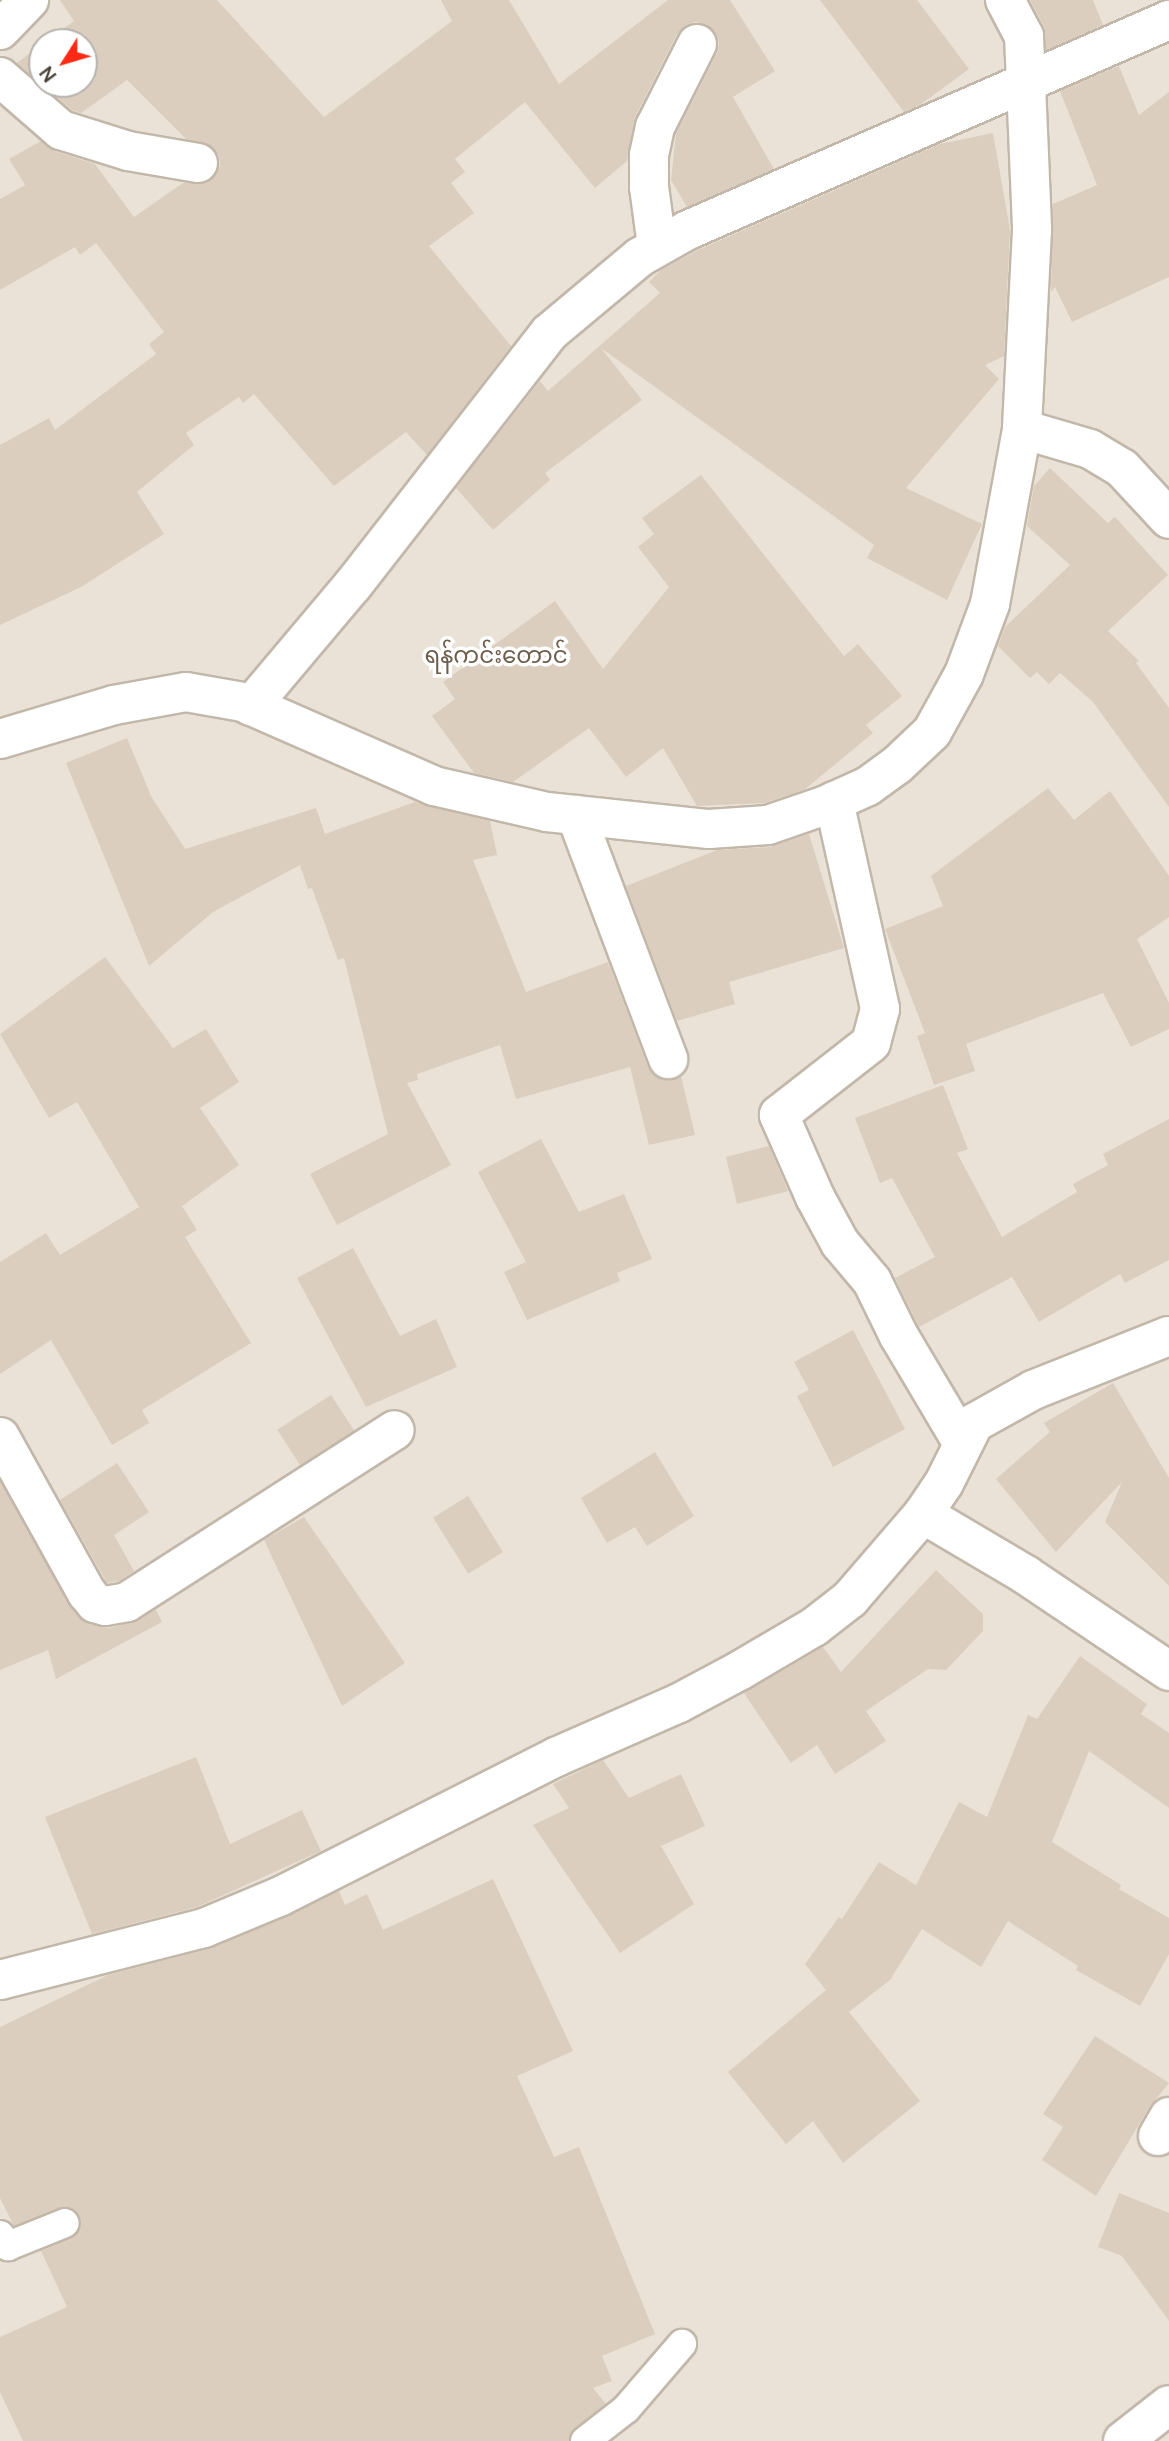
<!DOCTYPE html>
<meta charset="utf-8">
<style>
body{margin:0}
#map{position:relative;width:1169px;height:2441px;overflow:hidden;background:#f5f0e8;font-family:Manrope,"Noto Sans Myanmar",sans-serif}
div>[style]{position:absolute}
.residential>*{inset:0;background:#eae2d6}
.building>*{inset:0;background:#dbcebf;transform-origin:0 0}
.roads{filter:drop-shadow(2px 0 #c2b8aa) drop-shadow(-2px 0 #c2b8aa) drop-shadow(0 2px #c2b8aa) drop-shadow(0 -2px #c2b8aa)}
.service>*{height:28px;margin:-14px;padding:0 14px;transform-origin:14px;border-radius:14px;background:#fff}
.minor>*{height:38px;margin:-19px;padding:0 19px;transform-origin:19px;border-radius:19px;background:#fff}
span{translate:-50% -50%;white-space:nowrap;text-align:center;line-height:1.15;-webkit-text-stroke:7px #fff;paint-order:stroke}
.quarter-label{font-size:23px;color:#6d5e4c}
.north{position:absolute;left:28px;top:28px;width:70px;height:70px;box-sizing:border-box;background:#fff;border:2px solid #b6b3af;border-radius:50%;rotate:233deg;font-size:19px;font-weight:700;line-height:28px;text-align:center;color:#494036}
.north::after{content:'';display:block;margin:auto;width:24px;height:32px;background:#ff2a15;clip-path:polygon(50% 0,100% 100%,50% 72%,0 100%)}
</style>
<div id="map">
<div class="residential">
<div style="clip-path:polygon(evenodd,0 0,1169px 0,1169px 2441px,0 2441px,0 0,42px 42px,84px 42px,84px 84px,42px 84px,42px 42px)"></div>
</div>
<div class="building">
<div style="clip-path:polygon(60px 0,217px 0,324px 117px,452px 21px,441px 0,509px 0,559px 84px,668px 0,730px 0,775px 71px,733px 97px,774px 169px,687px 207px,671px 180px,676px 134px,717px 53px,719px 43px,716px 33px,706px 24px,695px 22px,686px 25px,677px 34px,635px 117px,627px 161px,595px 188px,525px 102px,455px 159px,465px 172px,451px 183px,474px 213px,429px 246px,511px 346px,427px 455px,406px 432px,334px 486px,254px 394px,243px 403px,239px 397px,186px 433px,194px 445px,137px 492px,164px 534px,81px 587px,0 625px,0 445px,49px 418px,55px 430px,156px 354px,149px 344px,164px 332px,96px 243px,80px 255px,75px 247px,0 290px,0 199px,25px 185px,9px 159px,41px 141px,54px 151px,95px 164px,134px 217px,183px 183px,206px 183px,215px 176px,220px 166px,219px 156px,212px 147px,186px 139px,127px 80px,81px 113px,72px 110px,17px 63px,42px 44px,42px 84px,84px 84px,84px 42px,45px 42px,74px 21px)"></div>
<div style="clip-path:polygon(820px 0,917px 0,969px 69px,921px 104px,904px 112px)"></div>
<div style="clip-path:polygon(1030px 0,1093px 0,1103px 25px,1046px 50px,1044px 26px)"></div>
<div style="clip-path:polygon(1119px 66px,1139px 115px,1169px 92px,1169px 277px,1072px 322px,1055px 287px,1051px 292px,1053px 204px,1097px 185px,1060px 91px)"></div>
<div style="clip-path:polygon(993px 133px,1010px 230px,1004px 356px,985px 365px,999px 379px,906px 488px,982px 524px,947px 600px,867px 558px,874px 545px,601px 348px,642px 400px,545px 473px,550px 480px,493px 530px,456px 488px,540px 381px,548px 391px,660px 293px,649px 282px,661px 270px,698px 250px,940px 144px)"></div>
<div style="clip-path:polygon(1050px 468px,1108px 523px,1115px 517px,1168px 575px,1108px 631px,1139px 661px,1136px 663px,1169px 708px,1169px 807px,1093px 702px,1060px 673px,1049px 684px,1037px 672px,1030px 678px,998px 646px,1005px 627px,1070px 565px,1027px 526px,1034px 486px)"></div>
<div style="clip-path:polygon(701px 475px,844px 656px,858px 644px,902px 696px,866px 725px,873px 733px,804px 790px,764px 803px,697px 806px,663px 748px,626px 777px,589px 728px,513px 782px,474px 773px,432px 716px,455px 699px,443px 682px,555px 601px,603px 669px,669px 587px,638px 547px,654px 534px,642px 518px)"></div>
<div style="clip-path:polygon(127px 738px,151px 796px,185px 849px,316px 808px,325px 834px,415px 802px,490px 821px,497px 855px,473px 860px,526px 992px,608px 962px,648px 1067px,655px 1076px,664px 1080px,681px 1076px,695px 1135px,649px 1145px,630px 1067px,516px 1099px,500px 1045px,417px 1074px,418px 1080px,407px 1083px,451px 1165px,337px 1225px,310px 1174px,388px 1134px,344px 958px,338px 960px,312px 888px,308px 889px,300px 865px,213px 912px,149px 966px,66px 763px)"></div>
<div style="clip-path:polygon(1048px 788px,1074px 820px,1110px 791px,1169px 876px,1169px 917px,1137px 939px,1169px 1003px,1169px 1029px,1131px 1047px,1103px 993px,966px 1044px,975px 1071px,934px 1085px,917px 1036px,925px 1033px,885px 929px,943px 906px,931px 876px)"></div>
<div style="clip-path:polygon(809px 834px,844px 948px,729px 982px,735px 1004px,677px 1021px,626px 886px,717px 850px,770px 847px)"></div>
<div style="clip-path:polygon(105px 957px,173px 1048px,206px 1029px,239px 1082px,200px 1108px,239px 1165px,182px 1206px,197px 1230px,185px 1237px,251px 1343px,142px 1410px,149px 1423px,112px 1445px,51px 1340px,0 1374px,0 1262px,46px 1233px,60px 1255px,139px 1207px,77px 1102px,49px 1118px,0 1034px)"></div>
<div style="clip-path:polygon(943px 1085px,968px 1149px,957px 1153px,1002px 1237px,1077px 1192px,1073px 1184px,1108px 1165px,1103px 1154px,1169px 1119px,1169px 1260px,1125px 1283px,1120px 1274px,1039px 1322px,1012px 1277px,919px 1327px,895px 1278px,935px 1257px,892px 1178px,880px 1183px,855px 1118px)"></div>
<div style="clip-path:polygon(541px 1139px,579px 1212px,624px 1194px,652px 1259px,617px 1273px,620px 1281px,527px 1320px,504px 1272px,526px 1262px,478px 1172px)"></div>
<div style="clip-path:polygon(769px 1146px,788px 1191px,737px 1204px,726px 1157px)"></div>
<div style="clip-path:polygon(353px 1248px,400px 1336px,436px 1319px,457px 1367px,366px 1407px,297px 1278px)"></div>
<div style="clip-path:polygon(853px 1330px,905px 1429px,833px 1467px,797px 1396px,809px 1390px,794px 1362px)"></div>
<div style="clip-path:polygon(1113px 1383px,1169px 1478px,1169px 1586px,1105px 1522px,1122px 1482px,1056px 1552px,996px 1479px,1050px 1432px,1044px 1423px)"></div>
<div style="left:331px;top:1395px;width:43px;height:64px;rotate:57deg"></div>
<div style="clip-path:polygon(655px 1452px,694px 1516px,647px 1546px,635px 1527px,607px 1543px,581px 1498px)"></div>
<div style="clip-path:polygon(117px 1463px,149px 1512px,114px 1535px,134px 1571px,119px 1581px,107px 1583px,60px 1500px)"></div>
<div style="clip-path:polygon(0 1482px,79px 1617px,89px 1624px,109px 1628px,131px 1623px,156px 1610px,162px 1622px,56px 1679px,48px 1650px,0 1670px)"></div>
<div style="left:468px;top:1496px;width:66px;height:41px;rotate:58deg"></div>
<div style="clip-path:polygon(304px 1517px,405px 1663px,342px 1706px,264px 1540px)"></div>
<div style="clip-path:polygon(936px 1570px,983px 1614px,983px 1631px,946px 1670px,928px 1669px,866px 1711px,886px 1741px,835px 1774px,817px 1745px,791px 1763px,744px 1693px,823px 1647px,841px 1672px)"></div>
<div style="clip-path:polygon(1080px 1656px,1147px 1704px,1141px 1714px,1169px 1733px,1169px 1808px,1089px 1751px,1052px 1842px,1121px 1885px,1119px 1889px,1169px 1918px,1169px 1954px,1140px 2006px,1076px 1970px,1078px 1966px,1008px 1921px,981px 1967px,922px 1929px,890px 1980px,849px 2012px,920px 2101px,843px 2163px,813px 2121px,786px 2144px,728px 2072px,826px 1990px,805px 1964px,839px 1917px,842px 1919px,879px 1862px,916px 1885px,959px 1802px,987px 1817px,1028px 1715px,1037px 1719px)"></div>
<div style="clip-path:polygon(196px 1757px,230px 1844px,302px 1810px,321px 1851px,197px 1907px,92px 1934px,45px 1817px)"></div>
<div style="clip-path:polygon(603px 1760px,629px 1798px,681px 1774px,705px 1826px,661px 1846px,694px 1904px,620px 1953px,533px 1825px,569px 1808px,553px 1784px)"></div>
<div style="clip-path:polygon(493px 1879px,573px 2051px,517px 2076px,554px 2157px,579px 2147px,655px 2334px,602px 2356px,612px 2381px,593px 2388px,606px 2404px,575px 2428px,569px 2441px,23px 2441px,0 2392px,0 2337px,67px 2307px,41px 2251px,72px 2238px,81px 2225px,76px 2210px,67px 2207px,14px 2226px,0 2198px,0 2027px,108px 1975px,212px 1948px,339px 1891px,345px 1905px,367px 1894px,383px 1930px)"></div>
<div style="clip-path:polygon(1095px 2036px,1169px 2083px,1150px 2106px,1096px 2196px,1042px 2160px,1063px 2127px,1043px 2114px)"></div>
<div style="clip-path:polygon(1119px 2193px,1169px 2213px,1169px 2321px,1122px 2256px,1098px 2247px)"></div>
</div>
<div class="roads">
<div class="service">
<div style="left:0;top:2235px;width:14px;rotate:54deg"></div>
<div style="left:8px;top:2246px;width:61px;rotate:-22deg"></div>
<div style="left:585px;top:2441px;width:52px;rotate:-38deg"></div>
<div style="left:626px;top:2409px;width:86px;rotate:-49.3deg"></div>
</div>
<div class="minor">
<div style="left:1005px;top:0;width:41px;rotate:62.2deg"></div>
<div style="left:1024px;top:36px;width:194px;rotate:87.6deg"></div>
<div style="left:1032px;top:230px;width:199px;rotate:92.9deg"></div>
<div style="left:0;top:30px;width:42px;rotate:-46deg"></div>
<div style="left:0;top:77px;width:81px;rotate:41deg"></div>
<div style="left:61px;top:130px;width:70px;rotate:17.4deg"></div>
<div style="left:128px;top:151px;width:71px;rotate:9.7deg"></div>
<div style="left:657px;top:246px;width:60px;rotate:-97.7deg"></div>
<div style="left:649px;top:187px;width:32px;rotate:-90deg"></div>
<div style="left:649px;top:155px;width:29px;rotate:-78deg"></div>
<div style="left:655px;top:127px;width:93px;rotate:-63.2deg"></div>
<div style="left:251px;top:706px;width:158px;rotate:-49.9deg"></div>
<div style="left:353px;top:585px;width:319px;rotate:-52.1deg"></div>
<div style="left:549px;top:333px;width:119px;rotate:-39.9deg"></div>
<div style="left:640px;top:257px;width:55px;rotate:-29.4deg"></div>
<div style="left:688px;top:230px;width:525px;rotate:-23.59deg"></div>
<div style="left:0;top:739px;width:119px;rotate:-16.6deg"></div>
<div style="left:114px;top:705px;width:73px;rotate:-10.2deg"></div>
<div style="left:186px;top:692px;width:58px;rotate:10deg"></div>
<div style="left:243px;top:702px;width:209px;rotate:23.7deg"></div>
<div style="left:434px;top:786px;width:116px;rotate:13deg"></div>
<div style="left:547px;top:812px;width:163px;rotate:6deg"></div>
<div style="left:709px;top:829px;width:59px;rotate:-3.9deg"></div>
<div style="left:768px;top:825px;width:61px;rotate:-19deg"></div>
<div style="left:826px;top:805px;width:46px;rotate:-24.3deg"></div>
<div style="left:868px;top:786px;width:36px;rotate:-36deg"></div>
<div style="left:897px;top:765px;width:48px;rotate:-43.3deg"></div>
<div style="left:932px;top:732px;width:66px;rotate:-61.1deg"></div>
<div style="left:964px;top:674px;width:75px;rotate:-69.6deg"></div>
<div style="left:990px;top:604px;width:178px;rotate:-79.6deg"></div>
<div style="left:1022px;top:429px;width:71px;rotate:16.4deg"></div>
<div style="left:1090px;top:449px;width:37px;rotate:31deg"></div>
<div style="left:1122px;top:468px;width:69px;rotate:47.3deg"></div>
<div style="left:834px;top:801px;width:213px;rotate:77.5deg"></div>
<div style="left:880px;top:1009px;width:35px;rotate:105deg"></div>
<div style="left:871px;top:1043px;width:117px;rotate:142deg"></div>
<div style="left:779px;top:1115px;width:90px;rotate:66.3deg"></div>
<div style="left:815px;top:1197px;width:52px;rotate:61.5deg"></div>
<div style="left:840px;top:1243px;width:50px;rotate:49.9deg"></div>
<div style="left:872px;top:1281px;width:61px;rotate:63.9deg"></div>
<div style="left:899px;top:1336px;width:123px;rotate:59.3deg"></div>
<div style="left:576px;top:815px;width:261px;rotate:69.3deg"></div>
<div style="left:0;top:1437px;width:179px;rotate:60.9deg"></div>
<div style="left:87px;top:1593px;width:13px;rotate:51deg"></div>
<div style="left:95px;top:1603px;width:10px;rotate:17deg"></div>
<div style="left:105px;top:1606px;width:22px;rotate:-10deg"></div>
<div style="left:127px;top:1602px;width:318px;rotate:-32.7deg"></div>
<div style="left:923px;top:1514px;width:120px;rotate:30.6deg"></div>
<div style="left:1026px;top:1575px;width:172px;rotate:33.9deg"></div>
<div style="left:0;top:1980px;width:211px;rotate:-14.3deg"></div>
<div style="left:204px;top:1928px;width:83px;rotate:-22.6deg"></div>
<div style="left:281px;top:1896px;width:308px;rotate:-26.8deg"></div>
<div style="left:556px;top:1757px;width:134px;rotate:-23.7deg"></div>
<div style="left:679px;top:1703px;width:68px;rotate:-28.1deg"></div>
<div style="left:739px;top:1671px;width:87px;rotate:-30.4deg"></div>
<div style="left:814px;top:1627px;width:46px;rotate:-37.9deg"></div>
<div style="left:850px;top:1599px;width:112px;rotate:-49.3deg"></div>
<div style="left:923px;top:1514px;width:37px;rotate:-56deg"></div>
<div style="left:944px;top:1483px;width:67px;rotate:-63.4deg"></div>
<div style="left:974px;top:1423px;width:68px;rotate:-29.2deg"></div>
<div style="left:1033px;top:1390px;width:146px;rotate:-21.7deg"></div>
<div style="left:1158px;top:2136px;width:22px;rotate:-60deg"></div>
<div style="left:1123px;top:2441px;width:58px;rotate:-38deg"></div>
</div>
</div>
<div class="quarter-label">
<span style="left:496px;top:654px">ရန်ကင်းတောင်</span>
</div>
<div class="north">N</div>
</div>
